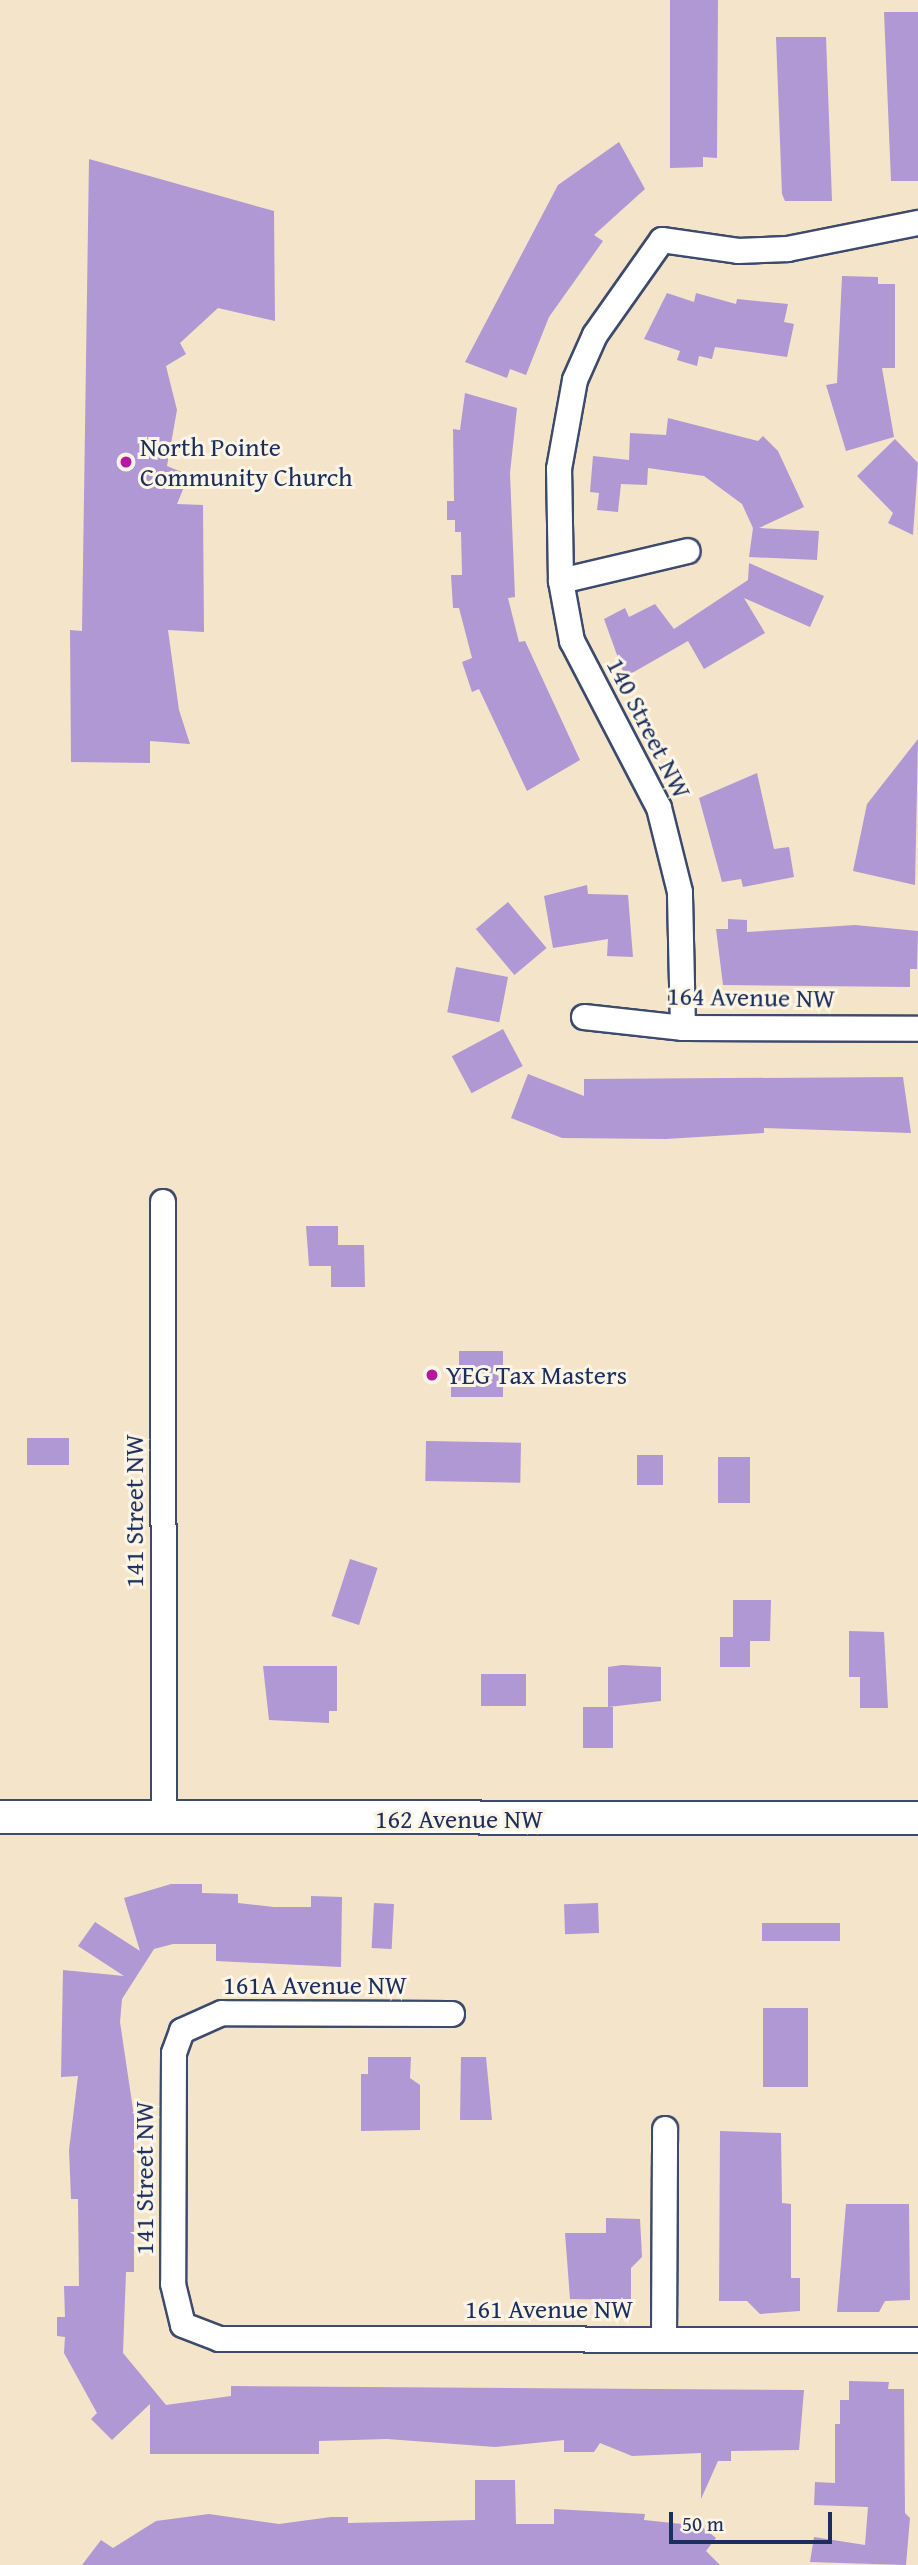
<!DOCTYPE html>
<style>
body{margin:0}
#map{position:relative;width:918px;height:2565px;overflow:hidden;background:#f4e4c9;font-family:"Gentium Book Plus",serif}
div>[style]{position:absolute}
.building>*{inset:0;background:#af98d4;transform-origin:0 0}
.roads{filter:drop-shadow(2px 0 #3c4a6e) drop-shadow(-2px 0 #3c4a6e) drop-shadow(0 2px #3c4a6e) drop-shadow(0 -2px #3c4a6e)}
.minor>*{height:24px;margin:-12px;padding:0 12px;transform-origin:12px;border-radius:12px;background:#fff}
.tertiary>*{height:32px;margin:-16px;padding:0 16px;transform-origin:16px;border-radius:16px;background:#fff}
.dots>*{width:19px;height:19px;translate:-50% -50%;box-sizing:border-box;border:4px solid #fcf5e5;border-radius:50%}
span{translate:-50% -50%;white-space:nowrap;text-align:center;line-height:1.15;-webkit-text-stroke:6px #fcf5e5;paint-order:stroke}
.poi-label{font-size:26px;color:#1b2f5e}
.left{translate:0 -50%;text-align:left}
.street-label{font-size:26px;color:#1b2f5e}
.scale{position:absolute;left:669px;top:2512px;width:163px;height:32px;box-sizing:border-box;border:4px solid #1b2f5e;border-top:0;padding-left:9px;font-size:21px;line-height:24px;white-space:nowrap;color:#1b2f5e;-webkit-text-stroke:5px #fcf5e5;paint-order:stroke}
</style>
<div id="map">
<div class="building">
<div style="clip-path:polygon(670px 0,718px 0,717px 158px,703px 157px,703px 167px,670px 168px)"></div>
<div style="clip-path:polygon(884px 12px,918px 12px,918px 181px,891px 181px)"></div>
<div style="clip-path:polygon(776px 37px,826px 37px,832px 201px,785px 201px,782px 194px)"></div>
<div style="clip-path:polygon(619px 142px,645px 189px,594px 235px,603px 241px,549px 317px,526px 375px,510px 369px,507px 378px,465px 362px,558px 185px)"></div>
<div style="clip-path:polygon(89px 159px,274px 211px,275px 321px,218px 308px,180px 343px,186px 354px,166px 366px,177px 410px,167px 466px,189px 475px,177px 504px,203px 505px,204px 632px,168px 630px,179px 710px,190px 744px,150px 741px,150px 763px,71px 762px,70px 630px,82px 631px)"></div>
<div style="clip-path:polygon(842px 276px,878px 277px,878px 284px,895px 284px,895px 368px,882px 368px,894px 437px,846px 451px,826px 385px,837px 383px)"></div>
<div style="clip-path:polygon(667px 293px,694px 302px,696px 293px,736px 304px,737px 299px,788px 304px,784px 322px,794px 324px,787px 357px,715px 347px,712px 359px,699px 356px,697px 366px,677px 360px,680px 351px,644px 339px)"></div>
<div style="clip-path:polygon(465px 393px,517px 408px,510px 473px,515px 597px,508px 598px,519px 642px,525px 641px,580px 760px,527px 791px,479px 689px,472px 692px,462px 662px,472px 658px,459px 608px,453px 608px,451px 575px,462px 575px,461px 532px,455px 532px,455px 520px,447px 520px,447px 501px,454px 501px,453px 429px,460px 430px)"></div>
<div style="clip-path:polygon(668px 418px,758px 441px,763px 436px,778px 451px,804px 507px,759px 528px,819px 531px,817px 560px,749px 557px,753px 528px,742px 504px,704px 476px,648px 468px,647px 485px,621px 484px,618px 512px,597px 510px,599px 493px,590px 492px,593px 456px,629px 460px,630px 433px,666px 435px)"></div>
<div style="clip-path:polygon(895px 439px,918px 463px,913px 535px,888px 523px,893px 513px,857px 476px)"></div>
<div style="clip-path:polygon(749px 563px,824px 596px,810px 627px,744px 598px,765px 633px,704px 669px,688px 641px,625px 677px,604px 619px,625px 608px,629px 617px,655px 604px,674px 629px,748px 580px)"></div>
<div style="clip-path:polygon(918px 739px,915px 885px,853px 871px,867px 804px)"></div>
<div style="clip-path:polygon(757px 773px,774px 849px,789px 847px,794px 877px,743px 887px,741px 879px,722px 882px,699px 798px)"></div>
<div style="clip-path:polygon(587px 885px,588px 894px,628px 895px,633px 957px,607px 956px,608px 939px,553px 948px,544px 896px)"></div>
<div style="left:508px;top:902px;width:60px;height:42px;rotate:50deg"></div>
<div style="clip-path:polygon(728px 919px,747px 920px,747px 932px,855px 925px,918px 931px,917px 969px,910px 969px,910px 987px,723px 985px,716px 929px,728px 929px)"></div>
<div style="left:456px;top:967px;width:53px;height:46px;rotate:11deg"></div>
<div style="left:503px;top:1029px;width:42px;height:58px;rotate:62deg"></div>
<div style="clip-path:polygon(528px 1074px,584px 1096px,584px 1079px,903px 1077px,911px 1133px,764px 1128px,764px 1133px,666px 1139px,562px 1138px,511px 1118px)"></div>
<div style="clip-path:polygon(306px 1226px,338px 1226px,338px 1245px,364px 1245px,365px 1287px,331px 1287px,331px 1266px,309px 1266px)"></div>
<div style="clip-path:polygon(459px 1351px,503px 1351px,503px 1397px,451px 1397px,451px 1368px,459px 1368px)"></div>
<div style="left:27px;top:1438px;width:42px;height:27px"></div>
<div style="left:426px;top:1441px;width:95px;height:40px;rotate:1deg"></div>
<div style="left:637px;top:1455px;width:26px;height:30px"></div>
<div style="left:718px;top:1457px;width:32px;height:46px"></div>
<div style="left:350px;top:1559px;width:29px;height:60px;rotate:18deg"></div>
<div style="clip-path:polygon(733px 1600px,771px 1600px,770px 1641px,750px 1641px,750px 1667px,720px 1667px,720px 1637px,733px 1637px)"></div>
<div style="clip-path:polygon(849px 1631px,884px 1632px,888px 1708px,860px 1708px,860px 1677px,849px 1677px)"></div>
<div style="clip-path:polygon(622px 1665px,661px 1667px,661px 1701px,608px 1707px,608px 1667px)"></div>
<div style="clip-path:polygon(263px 1666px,337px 1666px,337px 1711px,329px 1711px,329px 1723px,269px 1720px)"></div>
<div style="left:481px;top:1674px;width:45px;height:32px"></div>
<div style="left:583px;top:1707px;width:30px;height:41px"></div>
<div style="clip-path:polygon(171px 1884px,202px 1884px,202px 1893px,238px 1894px,238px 1903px,274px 1907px,311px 1907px,311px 1896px,342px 1897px,341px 1967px,216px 1961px,216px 1944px,173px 1944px,154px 1949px,122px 1999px,120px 2022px,134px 2116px,134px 2272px,126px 2272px,123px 2353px,166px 2405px,231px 2396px,231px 2386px,804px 2390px,799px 2450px,731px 2451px,731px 2461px,718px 2461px,701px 2499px,701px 2453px,632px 2456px,600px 2443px,594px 2452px,564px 2452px,564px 2440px,495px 2447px,387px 2439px,319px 2441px,319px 2454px,150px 2454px,150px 2404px,112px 2440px,91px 2419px,97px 2413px,64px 2353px,65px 2337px,57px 2336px,57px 2317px,65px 2317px,64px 2286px,79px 2286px,78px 2199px,71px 2199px,69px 2150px,78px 2076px,61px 2077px,63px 1970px,124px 1976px,78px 1946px,95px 1922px,140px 1951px,124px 1898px)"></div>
<div style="left:374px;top:1903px;width:20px;height:45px;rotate:3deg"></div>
<div style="left:598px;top:1903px;width:30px;height:34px;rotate:88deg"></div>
<div style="left:762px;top:1923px;width:78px;height:18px"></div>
<div style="left:763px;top:2008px;width:45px;height:79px"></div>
<div style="clip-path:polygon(368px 2057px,411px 2057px,410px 2078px,420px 2085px,420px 2130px,361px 2131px,361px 2074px,368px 2074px)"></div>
<div style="clip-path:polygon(461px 2057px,486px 2057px,492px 2120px,460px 2120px)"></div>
<div style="clip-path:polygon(720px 2131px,781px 2133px,782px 2203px,791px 2204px,791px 2278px,800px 2278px,800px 2311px,760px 2314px,747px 2301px,719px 2301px)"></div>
<div style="clip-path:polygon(846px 2204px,909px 2204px,910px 2300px,885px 2301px,879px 2312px,837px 2312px)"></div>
<div style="clip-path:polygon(606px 2218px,640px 2219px,642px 2257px,631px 2268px,631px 2300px,570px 2299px,565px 2233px,606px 2233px)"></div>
<div style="clip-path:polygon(849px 2381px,889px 2382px,888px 2389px,904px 2389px,905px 2513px,910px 2518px,906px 2565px,810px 2562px,814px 2537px,865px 2545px,868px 2507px,814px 2505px,815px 2482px,835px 2483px,835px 2424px,840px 2424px,840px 2400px,849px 2400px)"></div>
<div style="clip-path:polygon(475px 2480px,515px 2480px,516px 2524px,554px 2524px,554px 2509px,645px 2514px,644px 2520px,701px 2526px,716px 2538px,706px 2551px,720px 2565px,82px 2565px,101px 2540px,113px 2548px,156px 2521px,209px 2514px,279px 2524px,331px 2517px,348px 2517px,348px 2523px,475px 2520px)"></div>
</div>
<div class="roads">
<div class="minor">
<div style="left:561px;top:581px;width:130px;rotate:-13.3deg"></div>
<div style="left:584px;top:1017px;width:100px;rotate:6.3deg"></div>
<div style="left:683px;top:1028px;width:235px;rotate:0.2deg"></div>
<div style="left:683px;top:1028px;width:136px;rotate:-91.3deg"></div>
<div style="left:680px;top:892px;width:87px;rotate:-104deg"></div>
<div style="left:659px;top:808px;width:188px;rotate:-117.5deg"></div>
<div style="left:572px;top:641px;width:61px;rotate:-100.4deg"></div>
<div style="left:561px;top:581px;width:112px;rotate:-91deg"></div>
<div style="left:559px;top:469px;width:90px;rotate:-79.8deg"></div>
<div style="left:575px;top:380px;width:49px;rotate:-66deg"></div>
<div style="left:595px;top:335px;width:116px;rotate:-54.8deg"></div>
<div style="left:662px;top:240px;width:77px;rotate:8.2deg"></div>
<div style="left:738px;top:251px;width:50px;rotate:-2.3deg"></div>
<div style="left:788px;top:249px;width:133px;rotate:-11.3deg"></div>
<div style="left:163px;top:1202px;width:617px;rotate:89.91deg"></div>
<div style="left:452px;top:2014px;width:230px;rotate:-179.8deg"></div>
<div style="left:222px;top:2013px;width:44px;rotate:155.8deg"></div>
<div style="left:182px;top:2031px;width:23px;rotate:110deg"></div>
<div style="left:174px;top:2053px;width:231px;rotate:90.2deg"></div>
<div style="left:173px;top:2284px;width:42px;rotate:76.3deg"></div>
<div style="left:183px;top:2325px;width:39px;rotate:21deg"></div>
<div style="left:219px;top:2339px;width:699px;rotate:0.08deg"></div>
<div style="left:664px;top:2339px;width:210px;rotate:-89.7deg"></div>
</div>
<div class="tertiary">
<div style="left:0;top:1817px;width:918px;rotate:0.06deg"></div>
</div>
</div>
<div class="dots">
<div style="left:126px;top:462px;background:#b5179e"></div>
<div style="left:432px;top:1375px;background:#b5179e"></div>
</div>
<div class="poi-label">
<span class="left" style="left:140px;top:462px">North Pointe<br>Community Church</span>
<span class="left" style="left:446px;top:1375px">YEG Tax Masters</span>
</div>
<div class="street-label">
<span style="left:649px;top:728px;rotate:63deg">140 Street NW</span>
<span style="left:751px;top:997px;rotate:1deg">164 Avenue NW</span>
<span style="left:134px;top:1511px;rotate:-90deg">141 Street NW</span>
<span style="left:459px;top:1819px">162 Avenue NW</span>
<span style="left:315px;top:1985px">161A Avenue NW</span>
<span style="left:144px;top:2178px;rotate:-90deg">141 Street NW</span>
<span style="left:549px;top:2309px">161 Avenue NW</span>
</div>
<div class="scale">50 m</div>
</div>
